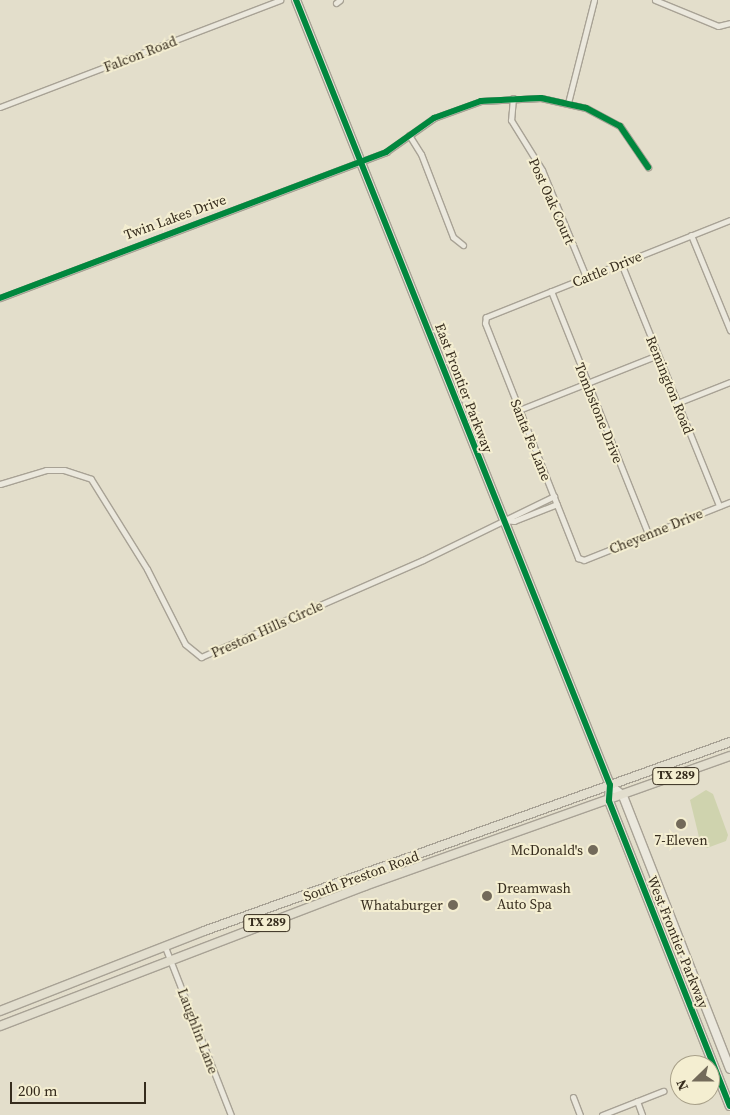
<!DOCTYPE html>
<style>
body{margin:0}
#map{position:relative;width:730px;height:1115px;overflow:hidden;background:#e3decb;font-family:"Source Serif 4",serif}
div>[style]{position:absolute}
.green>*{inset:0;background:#cfd3ae}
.roads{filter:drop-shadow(1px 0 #a8a295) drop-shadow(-1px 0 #a8a295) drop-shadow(0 1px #a8a295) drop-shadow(0 -1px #a8a295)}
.street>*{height:5px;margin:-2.5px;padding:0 2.5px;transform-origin:2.5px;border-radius:2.5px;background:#ebe8dd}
.secondary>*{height:8px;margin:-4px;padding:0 4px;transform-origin:4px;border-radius:4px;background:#ebe8dd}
.primary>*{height:8px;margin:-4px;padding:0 4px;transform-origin:4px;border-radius:4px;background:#e2dece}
.cycleway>*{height:6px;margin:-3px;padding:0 3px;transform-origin:3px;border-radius:3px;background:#00873e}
.dots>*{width:14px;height:14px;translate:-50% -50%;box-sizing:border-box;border:2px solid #f4eed1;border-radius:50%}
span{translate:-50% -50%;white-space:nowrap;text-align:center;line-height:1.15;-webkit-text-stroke:4px #f4eed1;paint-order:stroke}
.shield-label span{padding:1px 4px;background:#f4eed1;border:1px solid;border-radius:4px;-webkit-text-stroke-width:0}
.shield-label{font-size:12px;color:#362c1d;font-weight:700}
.street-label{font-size:14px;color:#362c1d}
.poi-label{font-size:14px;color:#362c1d}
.right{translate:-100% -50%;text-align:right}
.left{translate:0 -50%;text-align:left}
.north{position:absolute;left:670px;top:1055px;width:50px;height:50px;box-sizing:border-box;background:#f4eed1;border:1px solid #a8a089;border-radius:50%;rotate:248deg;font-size:14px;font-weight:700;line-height:20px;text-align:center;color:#362c1d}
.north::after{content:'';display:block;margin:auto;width:18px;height:22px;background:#736a5a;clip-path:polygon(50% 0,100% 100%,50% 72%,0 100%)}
.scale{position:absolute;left:10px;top:1082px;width:136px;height:22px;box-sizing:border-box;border:2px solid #362c1d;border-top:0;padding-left:6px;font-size:15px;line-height:18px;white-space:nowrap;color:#362c1d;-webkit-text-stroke:4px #f4eed1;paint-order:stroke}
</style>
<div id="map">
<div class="green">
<div style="clip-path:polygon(706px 790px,713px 794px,728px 835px,726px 841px,707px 848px,699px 837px,690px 800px)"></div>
</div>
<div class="roads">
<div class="street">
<div style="left:655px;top:0;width:68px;rotate:22.4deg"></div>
<div style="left:718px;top:26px;width:12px;rotate:-14deg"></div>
<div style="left:336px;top:3px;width:5px;rotate:-37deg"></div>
<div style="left:513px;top:98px;width:22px;rotate:95deg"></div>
<div style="left:511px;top:120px;width:59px;rotate:58.2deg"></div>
<div style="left:542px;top:170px;width:116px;rotate:67.6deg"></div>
<div style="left:568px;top:103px;width:106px;rotate:-75.8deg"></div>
<div style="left:0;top:107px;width:300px;rotate:-20.9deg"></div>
<div style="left:409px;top:135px;width:22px;rotate:58deg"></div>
<div style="left:421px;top:154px;width:89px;rotate:68.9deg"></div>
<div style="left:453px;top:237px;width:13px;rotate:39deg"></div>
<div style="left:730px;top:220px;width:263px;rotate:158.3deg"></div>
<div style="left:486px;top:317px;width:6px;rotate:99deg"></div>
<div style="left:485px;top:323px;width:253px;rotate:68.4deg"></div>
<div style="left:578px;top:558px;width:6px;rotate:18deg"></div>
<div style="left:584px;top:560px;width:157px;rotate:-21.7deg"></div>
<div style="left:691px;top:235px;width:103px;rotate:67.7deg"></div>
<div style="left:621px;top:263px;width:262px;rotate:68deg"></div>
<div style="left:551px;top:291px;width:262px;rotate:68.2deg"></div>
<div style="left:0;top:298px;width:413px;rotate:-20.7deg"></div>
<div style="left:386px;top:152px;width:59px;rotate:-35.3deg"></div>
<div style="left:434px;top:118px;width:50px;rotate:-19.9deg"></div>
<div style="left:481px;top:101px;width:60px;rotate:-2.9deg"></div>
<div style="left:541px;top:98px;width:46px;rotate:12.5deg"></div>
<div style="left:586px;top:108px;width:38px;rotate:28deg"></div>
<div style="left:620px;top:126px;width:50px;rotate:55.7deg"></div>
<div style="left:677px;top:403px;width:57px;rotate:-21.6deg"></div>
<div style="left:519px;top:410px;width:149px;rotate:-21.6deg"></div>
<div style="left:0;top:484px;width:48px;rotate:-16.9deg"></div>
<div style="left:46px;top:470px;width:18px"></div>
<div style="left:64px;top:470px;width:28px;rotate:18deg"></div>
<div style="left:91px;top:479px;width:106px;rotate:58.1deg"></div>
<div style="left:147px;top:569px;width:84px;rotate:63.1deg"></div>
<div style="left:185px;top:644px;width:21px;rotate:39deg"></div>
<div style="left:201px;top:657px;width:242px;rotate:-23.6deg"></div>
<div style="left:423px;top:560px;width:146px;rotate:-26deg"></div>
<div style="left:503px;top:520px;width:11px;rotate:5deg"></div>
<div style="left:514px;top:521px;width:46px;rotate:-21.6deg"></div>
<div style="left:165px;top:947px;width:180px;rotate:68.6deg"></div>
<div style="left:573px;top:1097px;width:19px;rotate:69deg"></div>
<div style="left:637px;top:1101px;width:15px;rotate:70deg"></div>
<div style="left:602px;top:1115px;width:66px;rotate:-21.5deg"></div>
</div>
<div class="secondary">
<div style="left:296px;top:0;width:845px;rotate:68.2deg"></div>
<div style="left:610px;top:785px;width:16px;rotate:94deg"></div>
<div style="left:609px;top:801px;width:328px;rotate:68.4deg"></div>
<div style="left:610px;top:785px;width:17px;rotate:40deg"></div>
<div style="left:623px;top:796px;width:293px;rotate:68.6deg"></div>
</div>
<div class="primary">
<div style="left:0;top:1011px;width:219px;rotate:-21.4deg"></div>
<div style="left:204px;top:931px;width:559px;rotate:-19.76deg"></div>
<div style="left:0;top:1026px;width:391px;rotate:-21deg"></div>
<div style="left:365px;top:886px;width:387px;rotate:-19.6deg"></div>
</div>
</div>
<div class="cycleway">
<div style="left:296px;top:0;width:845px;rotate:68.2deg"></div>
<div style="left:610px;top:785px;width:16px;rotate:94deg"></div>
<div style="left:609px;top:801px;width:328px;rotate:68.4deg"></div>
<div style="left:0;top:298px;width:413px;rotate:-20.7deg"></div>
<div style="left:386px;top:152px;width:59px;rotate:-35.3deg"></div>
<div style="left:434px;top:118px;width:50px;rotate:-19.9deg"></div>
<div style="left:481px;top:101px;width:60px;rotate:-2.9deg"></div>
<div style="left:541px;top:98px;width:46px;rotate:12.5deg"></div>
<div style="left:586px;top:108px;width:38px;rotate:28deg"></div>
<div style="left:620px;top:126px;width:50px;rotate:55.7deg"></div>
</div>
<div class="dots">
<div style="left:681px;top:824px;background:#736a5a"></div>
<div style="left:593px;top:850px;background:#736a5a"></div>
<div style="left:487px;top:896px;background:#736a5a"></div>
<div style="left:453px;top:905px;background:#736a5a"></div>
</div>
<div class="shield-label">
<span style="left:676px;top:776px">TX 289</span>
<span style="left:267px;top:923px">TX 289</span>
</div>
<div class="street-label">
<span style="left:140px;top:54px;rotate:-21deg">Falcon Road</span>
<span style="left:552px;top:201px;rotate:66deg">Post Oak Court</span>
<span style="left:175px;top:217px;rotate:-20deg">Twin Lakes Drive</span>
<span style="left:607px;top:269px;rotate:-22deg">Cattle Drive</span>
<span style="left:670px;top:385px;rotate:68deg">Remington Road</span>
<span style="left:464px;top:388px;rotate:69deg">East Frontier Parkway</span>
<span style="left:599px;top:413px;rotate:68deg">Tombstone Drive</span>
<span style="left:531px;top:440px;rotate:68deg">Santa Fe Lane</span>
<span style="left:656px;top:531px;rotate:-22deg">Cheyenne Drive</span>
<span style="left:267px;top:629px;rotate:-24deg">Preston Hills Circle</span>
<span style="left:361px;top:876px;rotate:-20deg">South Preston Road</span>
<span style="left:678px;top:942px;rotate:68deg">West Frontier Parkway</span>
<span style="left:198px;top:1031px;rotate:69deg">Laughlin Lane</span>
</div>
<div class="poi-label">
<span style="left:681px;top:840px">7-Eleven</span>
<span class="right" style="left:583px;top:850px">McDonald's</span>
<span class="left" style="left:497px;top:896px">Dreamwash<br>Auto Spa</span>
<span class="right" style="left:443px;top:905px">Whataburger</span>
</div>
<div class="north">N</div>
<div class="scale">200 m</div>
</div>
